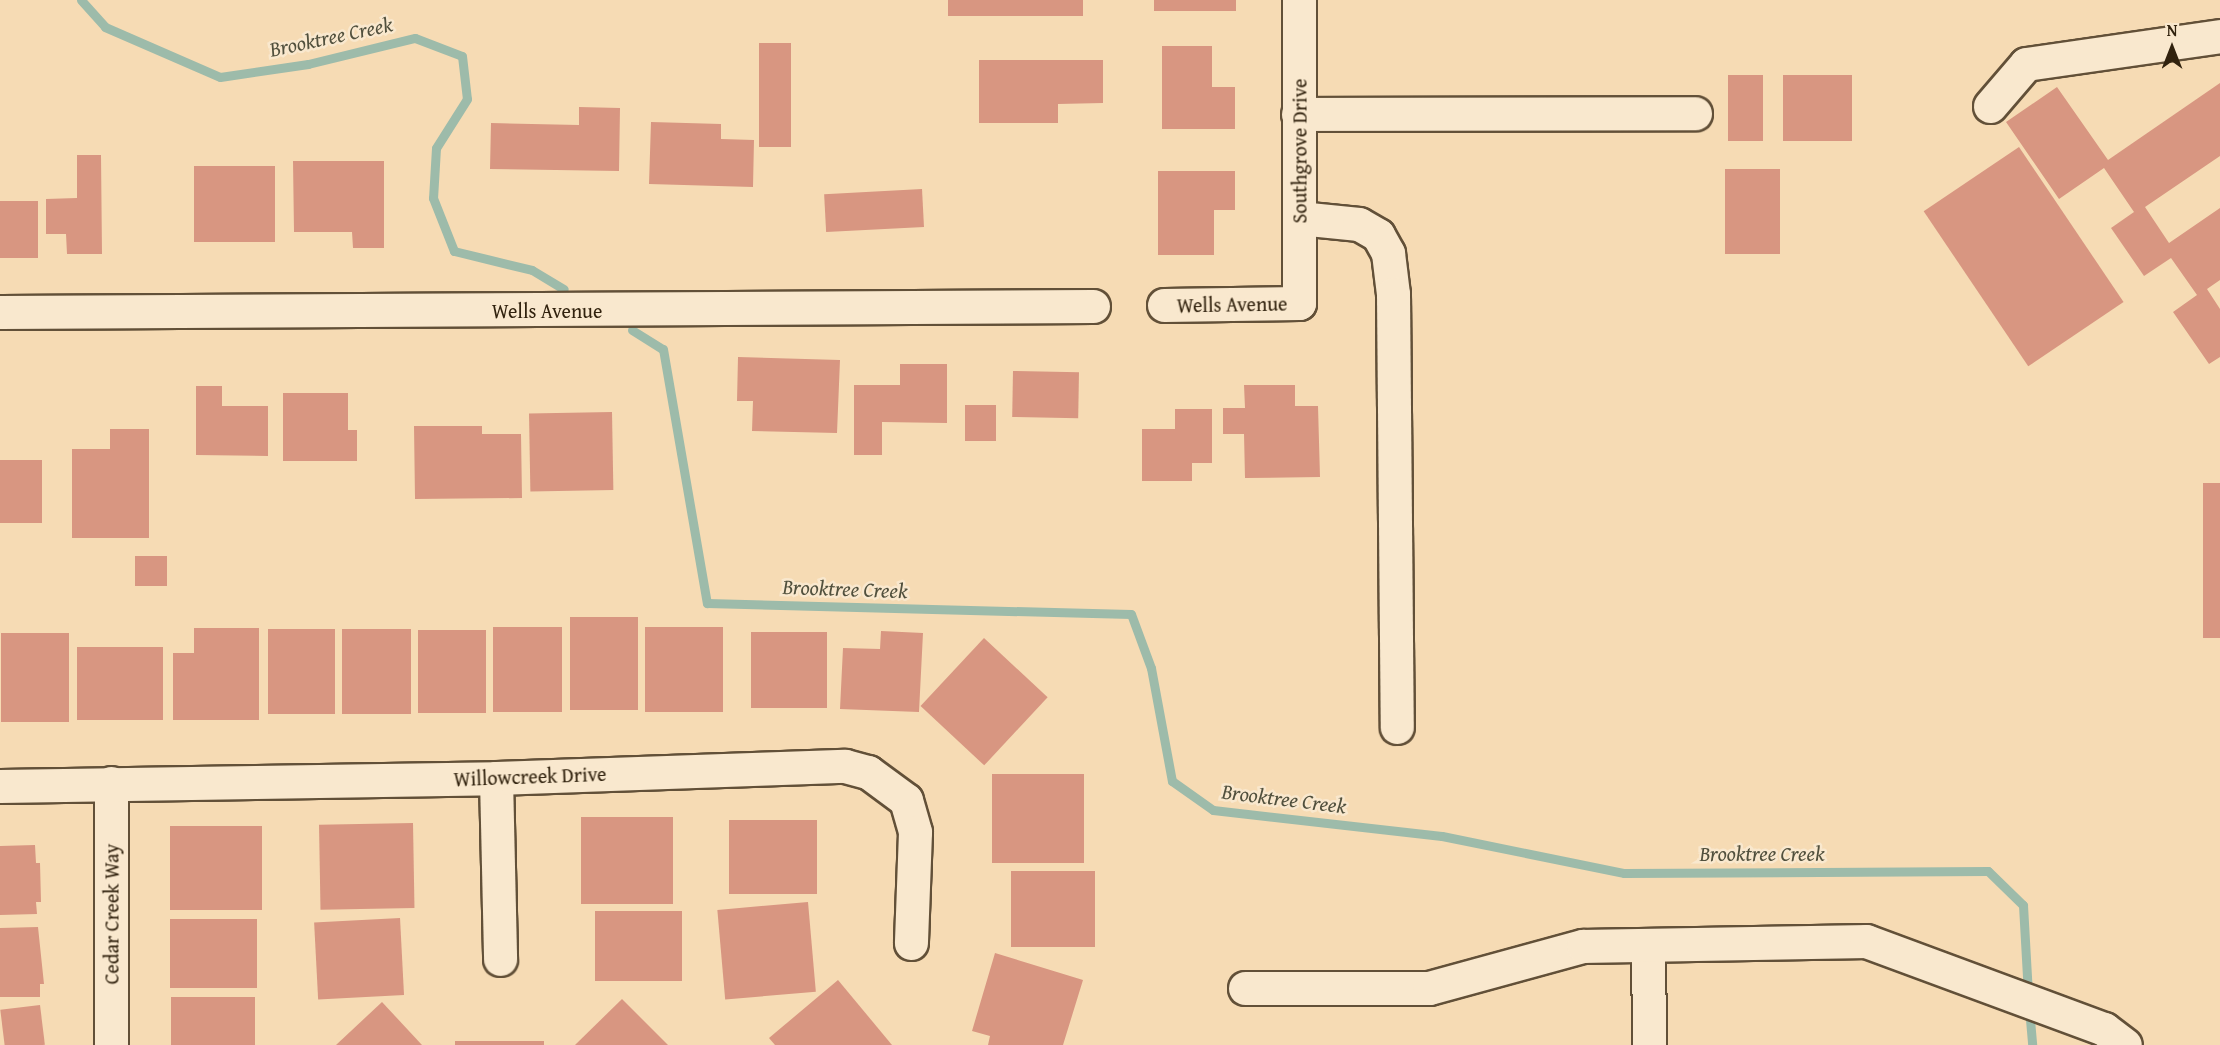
<!DOCTYPE html>
<style>
body{margin:0}
#map{position:relative;width:2220px;height:1045px;overflow:hidden;background:#f6dbb4;font-family:"Gentium Book Plus",serif}
div>[style]{position:absolute}
.stream>*{height:9px;margin:-4.5px;padding:0 4.5px;transform-origin:4.5px;border-radius:4.5px;background:#9dbbaa}
.building>*{inset:0;background:#d89681;transform-origin:0 0}
.roads{filter:drop-shadow(2px 0 #625038) drop-shadow(-2px 0 #625038) drop-shadow(0 2px #625038) drop-shadow(0 -2px #625038)}
.minor>*{height:33px;margin:-16.5px;padding:0 16.5px;transform-origin:16.5px;border-radius:16.5px;background:#f9e8ce}
span{translate:-50% -50%;white-space:nowrap;text-align:center;line-height:1.15;-webkit-text-stroke:5px #f9e8ce;paint-order:stroke}
.street-label{font-size:20px;color:#31220e}
.water-label{font-size:21px;color:#51503d;font-style:italic}
.north{position:absolute;left:2142px;top:18px;width:60px;height:60px;-webkit-text-stroke:4px #f9e8ce;paint-order:stroke;rotate:0deg;font-size:16px;font-weight:700;line-height:24px;text-align:center;color:#31220e}
.north::after{content:'';display:block;margin:auto;width:21px;height:27px;background:#31220e;clip-path:polygon(50% 0,100% 100%,50% 72%,0 100%)}
</style>
<div id="map">
<div class="stream">
<div style="left:81px;top:0;width:36px;rotate:48deg"></div>
<div style="left:105px;top:27px;width:125px;rotate:23.5deg"></div>
<div style="left:220px;top:77px;width:89px;rotate:-8.4deg"></div>
<div style="left:308px;top:64px;width:110px;rotate:-13.7deg"></div>
<div style="left:415px;top:38px;width:50px;rotate:21deg"></div>
<div style="left:462px;top:56px;width:43px;rotate:83.4deg"></div>
<div style="left:467px;top:99px;width:58px;rotate:122.3deg"></div>
<div style="left:436px;top:148px;width:50px;rotate:93.4deg"></div>
<div style="left:433px;top:198px;width:57px;rotate:68.4deg"></div>
<div style="left:454px;top:251px;width:80px;rotate:13.7deg"></div>
<div style="left:532px;top:270px;width:37px;rotate:31deg"></div>
<div style="left:632px;top:330px;width:36px;rotate:32deg"></div>
<div style="left:663px;top:349px;width:258px;rotate:80.2deg"></div>
<div style="left:707px;top:603px;width:424px;rotate:1.5deg"></div>
<div style="left:1131px;top:614px;width:58px;rotate:69.7deg"></div>
<div style="left:1151px;top:668px;width:115px;rotate:79.5deg"></div>
<div style="left:1172px;top:781px;width:50px;rotate:35.3deg"></div>
<div style="left:1213px;top:810px;width:230px;rotate:6.5deg"></div>
<div style="left:1442px;top:836px;width:186px;rotate:11.5deg"></div>
<div style="left:1624px;top:873px;width:364px;rotate:-0.3deg"></div>
<div style="left:1988px;top:871px;width:49px;rotate:44.2deg"></div>
<div style="left:2023px;top:905px;width:90px;rotate:86.8deg"></div>
<div style="left:2029px;top:1008px;width:37px;rotate:85deg"></div>
</div>
<div class="building">
<div style="left:948px;top:0;width:135px;height:16px"></div>
<div style="left:1154px;top:0;width:82px;height:11px"></div>
<div style="left:759px;top:43px;width:32px;height:104px"></div>
<div style="clip-path:polygon(1162px 46px,1212px 46px,1212px 87px,1235px 87px,1235px 129px,1162px 129px)"></div>
<div style="clip-path:polygon(979px 60px,1103px 60px,1103px 103px,1058px 104px,1058px 123px,979px 123px)"></div>
<div style="left:1728px;top:75px;width:35px;height:66px"></div>
<div style="left:1783px;top:75px;width:69px;height:66px"></div>
<div style="clip-path:polygon(2220px 83px,2220px 156px,2145px 207px,2169px 243px,2220px 208px,2220px 280px,2207px 289px,2220px 309px,2220px 357px,2209px 364px,2173px 312px,2197px 295px,2171px 258px,2144px 276px,2111px 228px,2134px 212px,2104px 168px,2059px 199px,2006px 122px,2057px 87px,2108px 160px)"></div>
<div style="clip-path:polygon(579px 107px,620px 108px,619px 171px,490px 169px,491px 123px,579px 125px)"></div>
<div style="clip-path:polygon(651px 122px,721px 124px,721px 139px,754px 140px,753px 187px,649px 184px)"></div>
<div style="left:2019px;top:147px;width:187px;height:115px;rotate:56deg"></div>
<div style="clip-path:polygon(77px 155px,101px 155px,102px 254px,67px 254px,66px 234px,46px 234px,46px 199px,77px 198px)"></div>
<div style="clip-path:polygon(293px 161px,384px 161px,384px 248px,353px 248px,352px 232px,294px 232px)"></div>
<div style="left:194px;top:166px;width:81px;height:76px"></div>
<div style="left:1725px;top:169px;width:55px;height:85px"></div>
<div style="clip-path:polygon(1158px 171px,1235px 171px,1235px 210px,1214px 210px,1214px 255px,1158px 255px)"></div>
<div style="left:922px;top:189px;width:38px;height:98px;rotate:87deg"></div>
<div style="left:0;top:201px;width:38px;height:57px"></div>
<div style="clip-path:polygon(738px 357px,840px 360px,837px 433px,752px 431px,753px 401px,737px 401px)"></div>
<div style="clip-path:polygon(900px 364px,947px 364px,947px 423px,882px 422px,882px 455px,854px 455px,854px 385px,900px 385px)"></div>
<div style="left:1013px;top:371px;width:66px;height:46px;rotate:1deg"></div>
<div style="clip-path:polygon(1244px 385px,1295px 385px,1295px 406px,1318px 406px,1320px 477px,1245px 478px,1244px 434px,1223px 434px,1223px 408px,1245px 408px)"></div>
<div style="clip-path:polygon(196px 386px,222px 386px,222px 406px,268px 406px,268px 456px,196px 455px)"></div>
<div style="clip-path:polygon(283px 393px,348px 393px,348px 430px,357px 430px,357px 461px,283px 461px)"></div>
<div style="left:965px;top:405px;width:31px;height:36px"></div>
<div style="clip-path:polygon(1175px 409px,1212px 409px,1212px 463px,1192px 463px,1192px 481px,1142px 481px,1142px 429px,1175px 429px)"></div>
<div style="left:612px;top:412px;width:78px;height:83px;rotate:89deg"></div>
<div style="clip-path:polygon(414px 426px,482px 426px,482px 434px,521px 434px,522px 498px,415px 499px)"></div>
<div style="clip-path:polygon(110px 429px,149px 429px,149px 538px,72px 538px,72px 449px,110px 449px)"></div>
<div style="left:0;top:460px;width:42px;height:63px"></div>
<div style="left:2203px;top:483px;width:17px;height:155px"></div>
<div style="left:135px;top:556px;width:32px;height:30px"></div>
<div style="left:570px;top:617px;width:68px;height:93px"></div>
<div style="left:493px;top:627px;width:69px;height:85px"></div>
<div style="left:645px;top:627px;width:78px;height:85px"></div>
<div style="clip-path:polygon(194px 628px,259px 628px,259px 720px,173px 720px,173px 653px,194px 653px)"></div>
<div style="left:268px;top:629px;width:67px;height:85px"></div>
<div style="left:342px;top:629px;width:69px;height:85px"></div>
<div style="left:418px;top:630px;width:68px;height:83px"></div>
<div style="clip-path:polygon(881px 631px,923px 633px,919px 712px,840px 709px,843px 648px,880px 649px)"></div>
<div style="left:751px;top:632px;width:76px;height:76px"></div>
<div style="left:1px;top:633px;width:68px;height:89px"></div>
<div style="left:984px;top:638px;width:87px;height:93px;rotate:43deg"></div>
<div style="left:77px;top:647px;width:86px;height:73px"></div>
<div style="left:992px;top:774px;width:92px;height:89px"></div>
<div style="left:581px;top:817px;width:92px;height:87px"></div>
<div style="left:729px;top:820px;width:88px;height:74px"></div>
<div style="left:413px;top:823px;width:85px;height:94px;rotate:89deg"></div>
<div style="left:170px;top:826px;width:92px;height:84px"></div>
<div style="clip-path:polygon(35px 845px,36px 863px,40px 863px,41px 902px,36px 902px,37px 914px,0 915px,0 846px)"></div>
<div style="left:1011px;top:871px;width:84px;height:76px"></div>
<div style="left:808px;top:902px;width:90px;height:91px;rotate:85deg"></div>
<div style="left:595px;top:911px;width:87px;height:70px"></div>
<div style="left:400px;top:918px;width:77px;height:86px;rotate:87deg"></div>
<div style="left:170px;top:919px;width:87px;height:69px"></div>
<div style="clip-path:polygon(38px 927px,44px 984px,40px 984px,40px 997px,0 997px,0 928px)"></div>
<div style="clip-path:polygon(995px 953px,1083px 980px,1063px 1045px,988px 1045px,990px 1036px,972px 1031px)"></div>
<div style="clip-path:polygon(838px 980px,892px 1045px,775px 1045px,769px 1038px)"></div>
<div style="left:255px;top:997px;width:48px;height:84px;rotate:90deg"></div>
<div style="clip-path:polygon(622px 999px,668px 1045px,575px 1045px)"></div>
<div style="clip-path:polygon(382px 1002px,422px 1045px,336px 1045px)"></div>
<div style="left:40px;top:1005px;width:40px;height:40px;rotate:83deg"></div>
<div style="left:455px;top:1041px;width:89px;height:4px"></div>
</div>
<div class="roads">
<div class="minor">
<div style="left:1990px;top:106px;width:55px;rotate:-49.4deg"></div>
<div style="left:2026px;top:64px;width:196px;rotate:-8.2deg"></div>
<div style="left:1298px;top:114px;width:397px;rotate:-0.1deg"></div>
<div style="left:1299px;top:218px;width:60px;rotate:5.7deg"></div>
<div style="left:1359px;top:224px;width:22px;rotate:30deg"></div>
<div style="left:1378px;top:235px;width:21px;rotate:61deg"></div>
<div style="left:1388px;top:253px;width:41px;rotate:83deg"></div>
<div style="left:1393px;top:294px;width:433px;rotate:89.5deg"></div>
<div style="left:1164px;top:305px;width:135px;rotate:-0.8deg"></div>
<div style="left:1299px;top:303px;width:303px;rotate:-90deg"></div>
<div style="left:0;top:312px;width:1093px;rotate:-0.31deg"></div>
<div style="left:496px;top:778px;width:181px;rotate:88.7deg"></div>
<div style="left:111px;top:783px;width:262px;rotate:90deg"></div>
<div style="left:0;top:786px;width:496px;rotate:-0.9deg"></div>
<div style="left:496px;top:778px;width:349px;rotate:-2deg"></div>
<div style="left:845px;top:766px;width:24px;rotate:15deg"></div>
<div style="left:868px;top:772px;width:47px;rotate:36.4deg"></div>
<div style="left:906px;top:800px;width:33px;rotate:74deg"></div>
<div style="left:915px;top:832px;width:111px;rotate:92.1deg"></div>
<div style="left:1648px;top:945px;width:100px;rotate:89.4deg"></div>
<div style="left:1245px;top:988px;width:184px"></div>
<div style="left:1429px;top:988px;width:160px;rotate:-15.3deg"></div>
<div style="left:1583px;top:946px;width:283px;rotate:-1deg"></div>
<div style="left:1866px;top:941px;width:254px;rotate:20.3deg"></div>
<div style="left:2104px;top:1029px;width:26px;rotate:37deg"></div>
</div>
</div>
<div class="street-label">
<span style="left:1299px;top:151px;rotate:-90deg">Southgrove Drive</span>
<span style="left:1232px;top:304px;rotate:-1deg">Wells Avenue</span>
<span style="left:547px;top:310px">Wells Avenue</span>
<span style="left:530px;top:776px;rotate:-2deg">Willowcreek Drive</span>
<span style="left:111px;top:914px;rotate:-90deg">Cedar Creek Way</span>
</div>
<div class="water-label">
<span style="left:331px;top:37px;rotate:-12deg">Brooktree Creek</span>
<span style="left:845px;top:589px;rotate:2deg">Brooktree Creek</span>
<span style="left:1284px;top:799px;rotate:7deg">Brooktree Creek</span>
<span style="left:1762px;top:854px">Brooktree Creek</span>
</div>
<div class="north">N</div>
</div>
